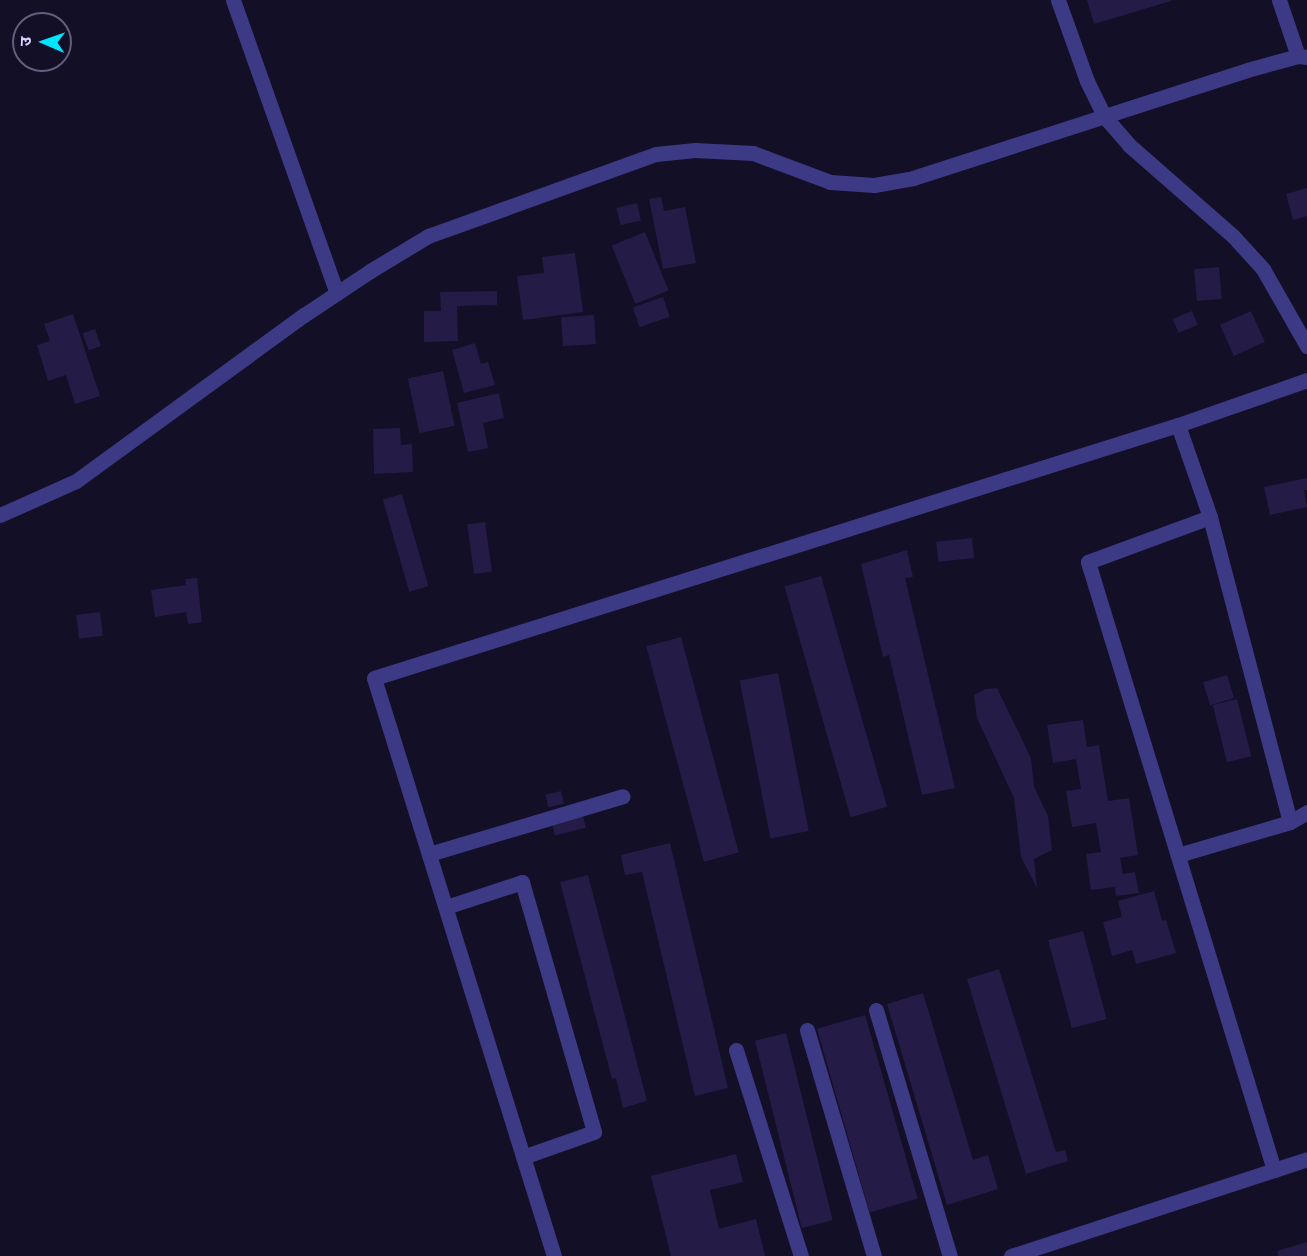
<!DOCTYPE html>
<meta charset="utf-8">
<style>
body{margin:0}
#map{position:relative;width:1307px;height:1256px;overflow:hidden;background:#130f26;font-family:Jost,"Noto Sans Devanagari",sans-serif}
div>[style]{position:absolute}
.building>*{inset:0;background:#241b47;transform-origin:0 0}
.minor>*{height:15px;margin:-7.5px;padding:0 7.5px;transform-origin:7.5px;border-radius:7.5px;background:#3d3a85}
span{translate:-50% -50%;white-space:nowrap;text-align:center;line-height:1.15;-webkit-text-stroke:4.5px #130f26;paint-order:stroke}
.north{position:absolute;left:12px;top:12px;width:60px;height:60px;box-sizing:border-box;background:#130f26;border:2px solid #625e7d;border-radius:50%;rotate:272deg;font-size:16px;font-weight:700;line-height:24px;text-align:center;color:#d9d4ff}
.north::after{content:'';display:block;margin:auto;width:21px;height:27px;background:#00e5ff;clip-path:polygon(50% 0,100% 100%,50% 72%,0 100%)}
</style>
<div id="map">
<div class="building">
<div style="clip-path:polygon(1087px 0,1171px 0,1171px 1px,1094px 24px)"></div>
<div style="clip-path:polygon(1307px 188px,1307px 216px,1293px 220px,1286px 194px)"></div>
<div style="clip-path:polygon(661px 197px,664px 211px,685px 207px,696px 263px,663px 269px,649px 199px)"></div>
<div style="left:637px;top:203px;width:18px;height:21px;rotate:77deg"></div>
<div style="left:645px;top:232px;width:63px;height:36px;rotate:68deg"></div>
<div style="clip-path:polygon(575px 253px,583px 312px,523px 320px,517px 276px,544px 273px,542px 257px)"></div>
<div style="left:1219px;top:267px;width:32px;height:25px;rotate:85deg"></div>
<div style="clip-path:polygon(497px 291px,497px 305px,457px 306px,458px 341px,424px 342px,424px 311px,441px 311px,440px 292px)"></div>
<div style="left:663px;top:297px;width:21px;height:32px;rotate:71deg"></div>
<div style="left:1192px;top:311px;width:15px;height:21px;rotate:67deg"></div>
<div style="left:1251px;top:311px;width:34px;height:34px;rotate:66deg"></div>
<div style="clip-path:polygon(73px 314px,100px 396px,75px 404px,66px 375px,48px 381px,37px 345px,50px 341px,44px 324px)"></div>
<div style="left:594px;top:315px;width:29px;height:33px;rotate:86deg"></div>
<div style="left:95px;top:329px;width:18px;height:13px;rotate:71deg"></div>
<div style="clip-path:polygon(475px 343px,481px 364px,488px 362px,495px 385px,464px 393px,452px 350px)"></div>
<div style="left:443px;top:371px;width:56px;height:36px;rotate:78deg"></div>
<div style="clip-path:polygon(499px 393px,504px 418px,483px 423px,488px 448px,468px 452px,457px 403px)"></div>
<div style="clip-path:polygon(400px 428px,401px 445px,412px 444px,413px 472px,374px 474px,373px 429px)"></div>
<div style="clip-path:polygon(1307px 478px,1307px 490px,1304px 490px,1307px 507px,1270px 515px,1264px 487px)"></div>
<div style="left:402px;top:494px;width:96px;height:20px;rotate:74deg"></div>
<div style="left:485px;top:522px;width:50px;height:18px;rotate:82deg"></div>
<div style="left:972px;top:538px;width:20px;height:36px;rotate:84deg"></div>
<div style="clip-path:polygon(907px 550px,913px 577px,905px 578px,955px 788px,922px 795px,889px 655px,883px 657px,861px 564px)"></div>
<div style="left:821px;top:576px;width:240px;height:38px;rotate:74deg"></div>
<div style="clip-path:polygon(197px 578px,202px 622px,188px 624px,186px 612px,155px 617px,151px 590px,186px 585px,185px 579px)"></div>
<div style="left:100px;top:612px;width:24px;height:24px;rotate:83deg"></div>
<div style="left:681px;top:637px;width:223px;height:36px;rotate:75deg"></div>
<div style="left:778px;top:673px;width:161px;height:39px;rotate:79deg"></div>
<div style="left:1227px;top:675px;width:24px;height:25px;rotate:73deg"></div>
<div style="clip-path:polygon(997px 688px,1031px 758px,1034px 787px,1048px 816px,1052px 850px,1034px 859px,1037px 888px,1021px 857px,1014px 798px,977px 718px,974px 695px,985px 689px)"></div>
<div style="left:1237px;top:699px;width:59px;height:25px;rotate:76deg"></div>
<div style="clip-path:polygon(1083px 720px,1087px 747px,1099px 745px,1108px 801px,1129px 798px,1138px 855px,1120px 858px,1123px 874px,1135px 872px,1139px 893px,1116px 896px,1115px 887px,1091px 890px,1086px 854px,1101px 852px,1096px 823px,1072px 827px,1066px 791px,1081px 789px,1076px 759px,1053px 763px,1047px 725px)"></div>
<div style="left:561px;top:791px;width:13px;height:16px;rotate:77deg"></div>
<div style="left:583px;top:816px;width:12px;height:32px;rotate:76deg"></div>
<div style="clip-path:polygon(670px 843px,728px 1088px,695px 1096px,642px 872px,625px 875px,621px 855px)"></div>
<div style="clip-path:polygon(588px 875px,647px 1101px,623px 1108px,616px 1078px,612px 1079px,560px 882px)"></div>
<div style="clip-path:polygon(1154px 891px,1162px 921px,1166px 920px,1176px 953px,1136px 964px,1132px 950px,1112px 956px,1103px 922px,1122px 917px,1118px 901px)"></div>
<div style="left:1083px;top:931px;width:91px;height:36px;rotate:75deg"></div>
<div style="clip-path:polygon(999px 969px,1056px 1152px,1065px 1150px,1068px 1161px,1026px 1174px,967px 979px)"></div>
<div style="clip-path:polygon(923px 993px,973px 1160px,988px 1155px,998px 1189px,947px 1205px,887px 1004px)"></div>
<div style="left:865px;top:1015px;width:191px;height:50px;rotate:74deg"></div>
<div style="left:786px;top:1033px;width:193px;height:32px;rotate:76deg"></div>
<div style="clip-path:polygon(736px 1154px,743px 1182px,710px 1190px,719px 1229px,756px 1219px,765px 1256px,671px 1256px,651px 1176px)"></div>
<div style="clip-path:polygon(1307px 1242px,1307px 1256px,1278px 1256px,1277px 1251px)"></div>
</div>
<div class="minor">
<div style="left:233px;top:0;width:311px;rotate:70.5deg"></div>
<div style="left:1058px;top:0;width:86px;rotate:70.3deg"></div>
<div style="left:1087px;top:81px;width:39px;rotate:64deg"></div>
<div style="left:1104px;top:116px;width:38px;rotate:49deg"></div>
<div style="left:1129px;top:145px;width:138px;rotate:41.2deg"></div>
<div style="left:1233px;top:236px;width:45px;rotate:47.7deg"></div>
<div style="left:1263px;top:269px;width:89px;rotate:60.3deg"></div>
<div style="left:1279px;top:0;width:59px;rotate:71.3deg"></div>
<div style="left:1178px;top:425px;width:137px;rotate:-19.2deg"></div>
<div style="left:0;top:515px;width:83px;rotate:-24.1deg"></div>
<div style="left:76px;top:481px;width:282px;rotate:-36.1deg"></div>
<div style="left:304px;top:315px;width:79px;rotate:-33.7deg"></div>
<div style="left:370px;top:271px;width:68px;rotate:-31.1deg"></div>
<div style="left:428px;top:236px;width:242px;rotate:-19.8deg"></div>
<div style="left:656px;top:154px;width:39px;rotate:-6deg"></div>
<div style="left:695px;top:150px;width:58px;rotate:3deg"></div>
<div style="left:753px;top:153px;width:82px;rotate:20.6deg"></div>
<div style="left:830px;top:182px;width:44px;rotate:3.9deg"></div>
<div style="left:874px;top:185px;width:40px;rotate:-10deg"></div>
<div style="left:913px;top:178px;width:351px;rotate:-17.9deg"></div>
<div style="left:1247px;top:70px;width:53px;rotate:-15.4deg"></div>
<div style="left:1298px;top:56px;width:9px;rotate:6deg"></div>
<div style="left:1290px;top:822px;width:20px;rotate:-30deg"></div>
<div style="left:429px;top:854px;width:202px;rotate:-16.6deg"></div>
<div style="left:1178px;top:855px;width:117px;rotate:-16.4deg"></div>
<div style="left:1290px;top:822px;width:315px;rotate:-104.7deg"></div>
<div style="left:446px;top:907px;width:80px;rotate:-18.2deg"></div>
<div style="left:522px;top:882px;width:260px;rotate:73.9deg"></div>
<div style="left:594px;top:1132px;width:75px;rotate:160.6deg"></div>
<div style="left:876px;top:1010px;width:257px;rotate:73.3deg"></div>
<div style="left:807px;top:1030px;width:236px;rotate:73.5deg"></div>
<div style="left:736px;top:1050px;width:216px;rotate:72.5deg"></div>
<div style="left:554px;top:1256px;width:605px;rotate:-107.3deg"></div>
<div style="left:374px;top:678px;width:843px;rotate:-17.47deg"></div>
<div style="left:1178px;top:425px;width:97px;rotate:70.8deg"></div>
<div style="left:1210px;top:517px;width:130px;rotate:159.8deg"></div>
<div style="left:1088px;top:562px;width:636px;rotate:72.99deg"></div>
<div style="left:1274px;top:1170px;width:35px;rotate:-18deg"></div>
<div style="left:1011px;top:1256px;width:277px;rotate:-18.1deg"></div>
</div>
<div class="north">उ</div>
</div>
